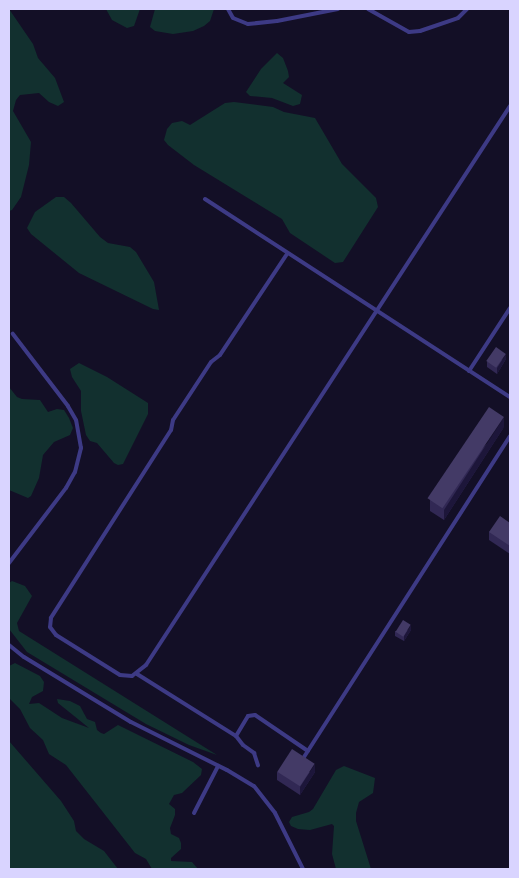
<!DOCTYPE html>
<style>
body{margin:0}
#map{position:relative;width:519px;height:878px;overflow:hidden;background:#130f26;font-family:"PT Sans Narrow",sans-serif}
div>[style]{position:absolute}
.green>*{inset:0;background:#12302f}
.service>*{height:4px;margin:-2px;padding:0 2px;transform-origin:2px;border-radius:2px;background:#3d3a85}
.wall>*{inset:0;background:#312854}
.shaded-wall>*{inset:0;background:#1d163a}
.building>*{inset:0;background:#433a66;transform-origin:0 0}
span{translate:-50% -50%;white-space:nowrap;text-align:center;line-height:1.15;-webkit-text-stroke:4px #130f26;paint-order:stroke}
.frame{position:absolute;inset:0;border:10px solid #d9d4ff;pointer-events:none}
</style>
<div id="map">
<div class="green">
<div style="clip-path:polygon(9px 9px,33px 44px,38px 58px,55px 78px,64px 102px,58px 106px,49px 102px,39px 93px,20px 95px,16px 100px,13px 111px,31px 142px,29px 165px,21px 197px,12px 210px,9px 211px)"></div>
<div style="clip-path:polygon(106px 9px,140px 9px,134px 26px,127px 28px,112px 20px)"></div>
<div style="clip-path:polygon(155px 9px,214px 9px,210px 21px,204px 26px,193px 31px,173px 34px,155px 31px,150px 27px)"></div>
<div style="clip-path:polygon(277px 53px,283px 58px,288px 71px,289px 77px,283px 83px,302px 95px,300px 104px,293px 106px,272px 98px,250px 96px,246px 92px,261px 69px)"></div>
<div style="clip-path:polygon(234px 102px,273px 107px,284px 112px,315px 118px,342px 164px,376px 198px,378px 207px,343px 262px,335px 263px,290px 233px,282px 219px,194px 165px,168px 145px,164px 140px,167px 129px,172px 123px,182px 121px,190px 125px,225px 103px)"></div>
<div style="clip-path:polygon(56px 197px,64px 197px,71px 203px,100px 237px,108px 243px,130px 247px,136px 252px,154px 282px,159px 310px,153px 309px,79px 273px,31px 234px,27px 228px,35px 212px)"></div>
<div style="clip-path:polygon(79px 363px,107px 377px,148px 403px,148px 414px,123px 464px,118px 465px,114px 463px,97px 443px,90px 441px,86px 435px,81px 411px,81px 391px,72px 377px,70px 369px)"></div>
<div style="clip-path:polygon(9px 387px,17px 397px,22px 399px,40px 400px,48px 412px,57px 409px,64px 410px,69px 418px,73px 428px,70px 435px,54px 442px,43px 455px,39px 478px,31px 496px,28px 498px,9px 490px)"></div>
<div style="clip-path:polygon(12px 581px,25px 586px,32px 596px,17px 623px,19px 631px,217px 755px,189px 745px,146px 724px,27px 652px,9px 629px,9px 583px)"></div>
<div style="clip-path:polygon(15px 663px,40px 676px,44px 682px,43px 691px,32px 697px,29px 704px,39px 703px,62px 718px,89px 728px,58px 703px,57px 699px,70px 701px,80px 706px,87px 719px,95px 722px,97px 730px,101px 733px,104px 734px,118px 725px,193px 762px,202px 769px,201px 775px,182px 793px,174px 795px,169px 804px,175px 809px,175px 815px,170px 828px,171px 834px,179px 838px,181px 843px,181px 849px,171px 858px,171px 861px,192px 862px,198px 869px,152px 869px,146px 859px,135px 853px,66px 765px,49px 754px,43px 740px,30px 728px,20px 709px,9px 698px,9px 666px)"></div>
<div style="clip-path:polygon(9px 741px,61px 801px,74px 821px,76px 831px,84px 839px,104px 851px,118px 869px,9px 869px)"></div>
<div style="clip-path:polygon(344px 766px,375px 778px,373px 793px,359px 802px,356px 813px,356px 821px,371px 869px,336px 869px,332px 854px,334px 826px,332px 824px,310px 830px,298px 829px,291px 826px,289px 822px,292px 817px,309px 812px,313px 809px,336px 770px)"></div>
</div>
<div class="service">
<div style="left:228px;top:9px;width:10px;rotate:61deg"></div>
<div style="left:233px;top:18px;width:16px;rotate:22deg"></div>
<div style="left:248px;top:24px;width:29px;rotate:-6deg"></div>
<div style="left:277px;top:21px;width:62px;rotate:-11.1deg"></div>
<div style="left:368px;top:9px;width:47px;rotate:29.3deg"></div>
<div style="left:409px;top:32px;width:11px;rotate:-5deg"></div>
<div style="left:420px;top:31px;width:40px;rotate:-18.9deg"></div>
<div style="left:458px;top:18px;width:13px;rotate:-45deg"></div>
<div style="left:205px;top:199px;width:364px;rotate:33deg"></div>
<div style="left:287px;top:254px;width:121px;rotate:123.6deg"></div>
<div style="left:220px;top:355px;width:11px;rotate:142deg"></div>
<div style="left:211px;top:362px;width:69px;rotate:123.2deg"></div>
<div style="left:173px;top:420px;width:10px;rotate:101deg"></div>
<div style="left:171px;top:430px;width:223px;rotate:122.6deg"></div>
<div style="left:51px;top:618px;width:9px;rotate:96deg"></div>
<div style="left:50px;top:627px;width:10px;rotate:53deg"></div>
<div style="left:56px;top:635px;width:75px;rotate:32deg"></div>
<div style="left:120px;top:675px;width:12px;rotate:5deg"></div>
<div style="left:132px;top:676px;width:18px;rotate:-38deg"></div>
<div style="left:146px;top:665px;width:667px;rotate:-56.93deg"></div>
<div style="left:469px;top:371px;width:75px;rotate:-56.9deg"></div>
<div style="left:9px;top:563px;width:94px;rotate:-52.8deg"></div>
<div style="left:66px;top:488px;width:18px;rotate:-61deg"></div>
<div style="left:75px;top:472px;width:25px;rotate:-76deg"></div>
<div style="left:81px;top:448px;width:28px;rotate:-100deg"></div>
<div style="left:76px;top:420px;width:16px;rotate:-120deg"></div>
<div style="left:68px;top:406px;width:91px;rotate:-127.4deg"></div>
<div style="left:9px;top:645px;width:19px;rotate:39deg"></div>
<div style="left:24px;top:657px;width:125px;rotate:31.3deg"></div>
<div style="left:131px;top:722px;width:107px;rotate:26.6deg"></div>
<div style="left:227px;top:770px;width:31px;rotate:31deg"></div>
<div style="left:254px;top:786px;width:34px;rotate:52deg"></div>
<div style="left:275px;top:813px;width:63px;rotate:63.4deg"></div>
<div style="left:137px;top:674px;width:117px;rotate:32.1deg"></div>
<div style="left:236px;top:736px;width:23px;rotate:-59deg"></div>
<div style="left:248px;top:716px;width:7px;rotate:-8deg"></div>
<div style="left:255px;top:715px;width:64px;rotate:34.2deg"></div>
<div style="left:236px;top:736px;width:11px;rotate:52deg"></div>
<div style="left:243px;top:745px;width:14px;rotate:36deg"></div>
<div style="left:254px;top:753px;width:13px;rotate:72deg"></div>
<div style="left:304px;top:757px;width:381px;rotate:-57.3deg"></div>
<div style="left:194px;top:813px;width:53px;rotate:-62.9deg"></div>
</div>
<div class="wall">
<div style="clip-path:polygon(506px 359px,497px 374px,487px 367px,487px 362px)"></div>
<div style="clip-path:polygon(504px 427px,444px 520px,430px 511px,430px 500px)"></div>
<div style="clip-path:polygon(510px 523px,510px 554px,489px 540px,489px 532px)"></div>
<div style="clip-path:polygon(411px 630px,404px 641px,395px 636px,395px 631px)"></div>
<div style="clip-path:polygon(277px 772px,315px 772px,300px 795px,277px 780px)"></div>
</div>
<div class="shaded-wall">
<div style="clip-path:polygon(506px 354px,506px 359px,497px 374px,497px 368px)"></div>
<div style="clip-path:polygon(504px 417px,504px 427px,444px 520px,444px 510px)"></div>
<div style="clip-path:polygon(411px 625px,411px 630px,404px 641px,404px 636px)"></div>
<div style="clip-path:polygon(315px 764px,315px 772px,300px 795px,300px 787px)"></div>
</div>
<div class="building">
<div style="left:496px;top:347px;width:12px;height:17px;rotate:35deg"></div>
<div style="left:489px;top:407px;width:18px;height:110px;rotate:34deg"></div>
<div style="clip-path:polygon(500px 516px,510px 523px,510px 546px,489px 532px)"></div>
<div style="left:403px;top:620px;width:9px;height:14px;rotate:32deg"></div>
<div style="left:292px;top:749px;width:27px;height:27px;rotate:33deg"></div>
</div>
<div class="frame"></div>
</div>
